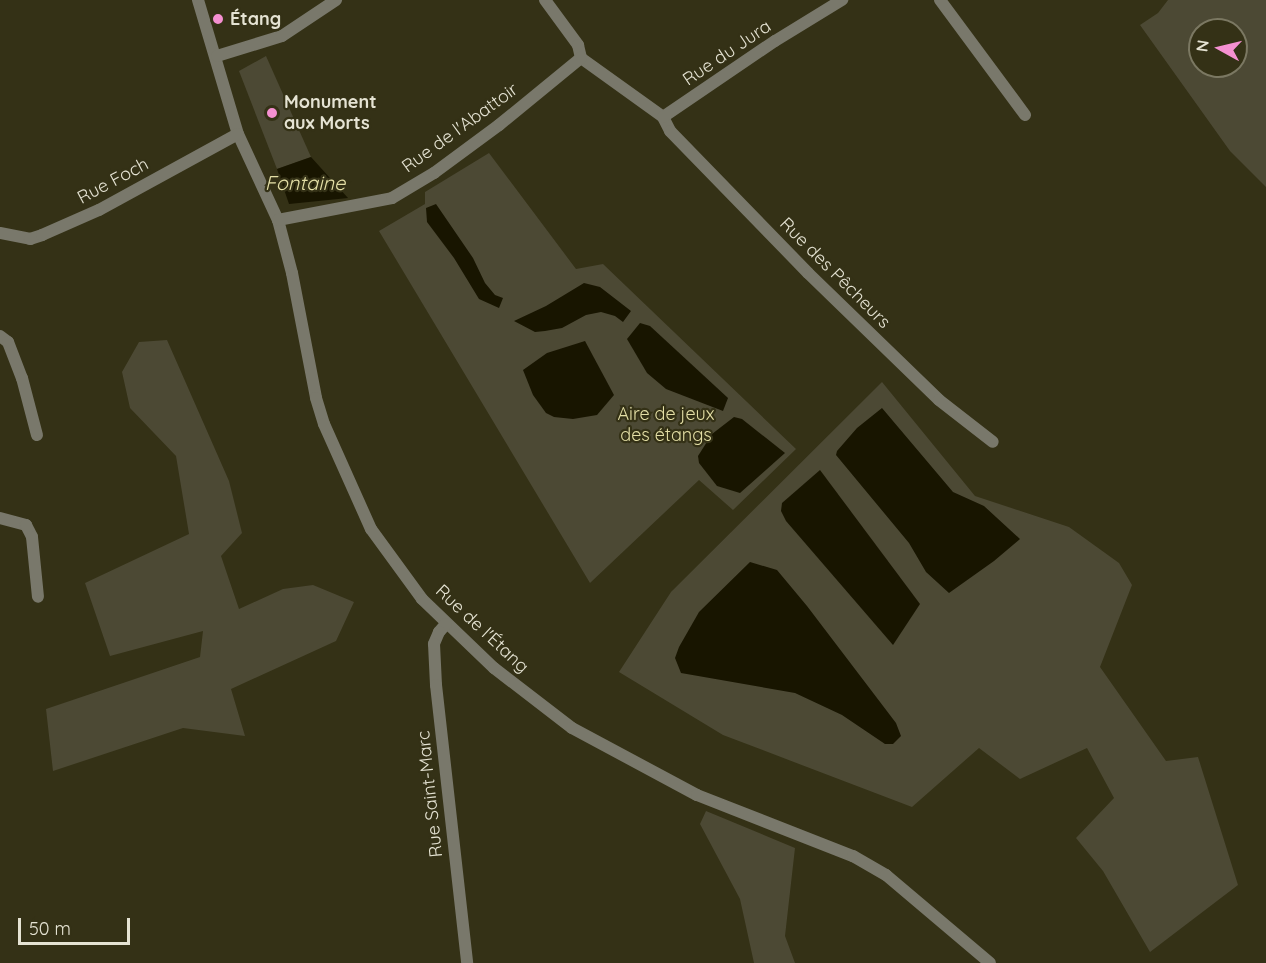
<!DOCTYPE html>
<meta charset="utf-8">
<style>
body{margin:0}
#map{position:relative;width:1266px;height:963px;overflow:hidden;background:#343116;font-family:Quicksand,sans-serif}
div>[style]{position:absolute}
.green>*{inset:0;background:#4c4934}
.water>*{inset:0;background:#181500}
.minor>*{height:12px;margin:-6px;padding:0 6px;transform-origin:6px;border-radius:6px;background:#79786b}
.dots>*{width:16px;height:16px;translate:-50% -50%;box-sizing:border-box;border:3px solid #343116;border-radius:50%}
span{translate:-50% -50%;white-space:nowrap;text-align:center;line-height:1.15;-webkit-text-stroke:4.5px #343116;paint-order:stroke}
.poi-label{font-size:18px;color:#e5e3d3;font-weight:700}
.left{translate:0 -50%;text-align:left}
.street-label{font-size:18px;color:#e5e3d3}
.park-label{font-size:18px;color:#e4dfa6}
.water-label{font-size:20px;color:#e4dfa6;font-style:italic}
.north{position:absolute;left:1188px;top:18px;width:60px;height:60px;box-sizing:border-box;background:#343116;border:2px solid #7b7862;border-radius:50%;rotate:278deg;font-size:16px;font-weight:700;line-height:24px;text-align:center;color:#e5e3d3}
.north::after{content:'';display:block;margin:auto;width:21px;height:27px;background:#f590d1;clip-path:polygon(50% 0,100% 100%,50% 72%,0 100%)}
.scale{position:absolute;left:18px;top:918px;width:112px;height:27px;box-sizing:border-box;border:3px solid #e5e3d3;border-top:0;padding-left:8px;font-size:18px;line-height:21px;white-space:nowrap;color:#e5e3d3;-webkit-text-stroke:4px #343116;paint-order:stroke}
</style>
<div id="map">
<div class="green">
<div style="clip-path:polygon(evenodd,1168px 0,1266px 0,1266px 187px,1230px 151px,1140px 25px,1158px 13px,1168px 0,1200px 30px,1236px 30px,1236px 66px,1200px 66px,1200px 30px)"></div>
<div style="clip-path:polygon(266px 56px,311px 157px,277px 169px,239px 71px)"></div>
<div style="clip-path:polygon(489px 153px,576px 269px,603px 264px,796px 449px,733px 510px,699px 480px,590px 583px,379px 231px,425px 204px,425px 192px)"></div>
<div style="clip-path:polygon(167px 340px,229px 481px,242px 533px,221px 556px,239px 609px,283px 589px,313px 585px,354px 602px,336px 641px,231px 689px,245px 736px,183px 728px,53px 771px,46px 709px,200px 657px,203px 631px,110px 656px,85px 583px,189px 534px,176px 456px,130px 408px,122px 372px,139px 342px)"></div>
<div style="clip-path:polygon(882px 382px,975px 496px,1069px 527px,1119px 563px,1132px 585px,1100px 667px,1166px 761px,1198px 757px,1238px 885px,1150px 952px,1103px 871px,1076px 838px,1114px 798px,1087px 748px,1020px 779px,979px 748px,912px 807px,723px 735px,619px 672px,671px 592px)"></div>
<div style="clip-path:polygon(706px 811px,795px 848px,785px 936px,795px 963px,754px 963px,740px 899px,700px 824px)"></div>
</div>
<div class="water">
<div style="clip-path:polygon(311px 157px,348px 198px,289px 204px,277px 169px)"></div>
<div style="clip-path:polygon(436px 204px,473px 258px,485px 283px,495px 295px,503px 298px,499px 308px,479px 299px,454px 258px,427px 222px,426px 208px)"></div>
<div style="clip-path:polygon(584px 283px,600px 287px,631px 311px,623px 322px,615px 316px,601px 312px,586px 315px,562px 328px,545px 331px,535px 332px,514px 321px,546px 306px)"></div>
<div style="clip-path:polygon(640px 323px,650px 326px,728px 398px,723px 411px,666px 389px,647px 373px,627px 339px)"></div>
<div style="clip-path:polygon(585px 341px,614px 395px,597px 415px,573px 419px,554px 417px,546px 413px,533px 395px,523px 370px,547px 353px)"></div>
<div style="clip-path:polygon(882px 408px,953px 492px,984px 506px,1020px 539px,994px 561px,949px 593px,926px 572px,909px 543px,836px 455px,837px 451px,857px 428px)"></div>
<div style="clip-path:polygon(734px 417px,742px 419px,785px 453px,740px 493px,717px 486px,699px 463px,698px 456px,712px 434px)"></div>
<div style="clip-path:polygon(820px 470px,920px 604px,893px 645px,786px 521px,781px 511px,782px 503px)"></div>
<div style="clip-path:polygon(750px 562px,777px 570px,807px 606px,896px 723px,901px 736px,893px 744px,885px 744px,842px 715px,795px 693px,681px 673px,675px 658px,679px 647px,699px 612px)"></div>
</div>
<div class="minor">
<div style="left:198px;top:0;width:140px;rotate:73.4deg"></div>
<div style="left:238px;top:134px;width:95px;rotate:65.1deg"></div>
<div style="left:278px;top:220px;width:55px;rotate:75.2deg"></div>
<div style="left:292px;top:273px;width:127px;rotate:79.1deg"></div>
<div style="left:316px;top:398px;width:27px;rotate:73deg"></div>
<div style="left:324px;top:424px;width:115px;rotate:65.9deg"></div>
<div style="left:371px;top:529px;width:87px;rotate:53.9deg"></div>
<div style="left:422px;top:599px;width:100px;rotate:43.8deg"></div>
<div style="left:494px;top:668px;width:98px;rotate:37.6deg"></div>
<div style="left:572px;top:728px;width:142px;rotate:28.2deg"></div>
<div style="left:697px;top:795px;width:168px;rotate:21.4deg"></div>
<div style="left:853px;top:856px;width:38px;rotate:30deg"></div>
<div style="left:886px;top:875px;width:136px;rotate:40.2deg"></div>
<div style="left:545px;top:0;width:56px;rotate:53.7deg"></div>
<div style="left:578px;top:45px;width:13px;rotate:77deg"></div>
<div style="left:581px;top:58px;width:101px;rotate:35.7deg"></div>
<div style="left:663px;top:117px;width:16px;rotate:63deg"></div>
<div style="left:670px;top:131px;width:198px;rotate:45.8deg"></div>
<div style="left:808px;top:273px;width:182px;rotate:44.1deg"></div>
<div style="left:939px;top:400px;width:68px;rotate:37.9deg"></div>
<div style="left:940px;top:0;width:143px;rotate:53.5deg"></div>
<div style="left:217px;top:56px;width:68px;rotate:-17.1deg"></div>
<div style="left:282px;top:36px;width:65px;rotate:-33.7deg"></div>
<div style="left:663px;top:117px;width:135px;rotate:-34.2deg"></div>
<div style="left:775px;top:41px;width:79px;rotate:-31.5deg"></div>
<div style="left:278px;top:220px;width:116px;rotate:-10.9deg"></div>
<div style="left:392px;top:198px;width:49px;rotate:-30.8deg"></div>
<div style="left:434px;top:173px;width:81px;rotate:-36.4deg"></div>
<div style="left:499px;top:125px;width:106px;rotate:-39.3deg"></div>
<div style="left:0;top:233px;width:31px;rotate:11deg"></div>
<div style="left:30px;top:239px;width:13px;rotate:-18deg"></div>
<div style="left:42px;top:235px;width:62px;rotate:-23.7deg"></div>
<div style="left:99px;top:210px;width:158px;rotate:-28.7deg"></div>
<div style="left:0;top:336px;width:10px;rotate:37deg"></div>
<div style="left:8px;top:342px;width:39px;rotate:69deg"></div>
<div style="left:22px;top:378px;width:59px;rotate:75.3deg"></div>
<div style="left:0;top:518px;width:27px;rotate:15deg"></div>
<div style="left:26px;top:525px;width:13px;rotate:63deg"></div>
<div style="left:32px;top:537px;width:60px;rotate:84.3deg"></div>
<div style="left:446px;top:624px;width:11px;rotate:131deg"></div>
<div style="left:439px;top:632px;width:13px;rotate:113deg"></div>
<div style="left:434px;top:644px;width:41px;rotate:87.2deg"></div>
<div style="left:436px;top:685px;width:280px;rotate:83.6deg"></div>
</div>
<div class="dots">
<div style="left:218px;top:19px;background:#f590d1"></div>
<div style="left:272px;top:113px;background:#f590d1"></div>
</div>
<div class="poi-label">
<span class="left" style="left:230px;top:19px">Étang</span>
<span class="left" style="left:284px;top:113px">Monument<br>aux Morts</span>
</div>
<div class="street-label">
<span style="left:727px;top:53px;rotate:-34deg">Rue du Jura</span>
<span style="left:460px;top:128px;rotate:-36deg">Rue de l'Abattoir</span>
<span style="left:113px;top:181px;rotate:-28deg">Rue Foch</span>
<span style="left:835px;top:273px;rotate:45deg">Rue des Pêcheurs</span>
<span style="left:482px;top:629px;rotate:43deg">Rue de l'Étang</span>
<span style="left:430px;top:794px;rotate:-96deg">Rue Saint-Marc</span>
</div>
<div class="park-label">
<span style="left:666px;top:425px">Aire de jeux<br>des étangs</span>
</div>
<div class="water-label">
<span style="left:305px;top:182px">Fontaine</span>
</div>
<div class="north">N</div>
<div class="scale">50 m</div>
</div>
